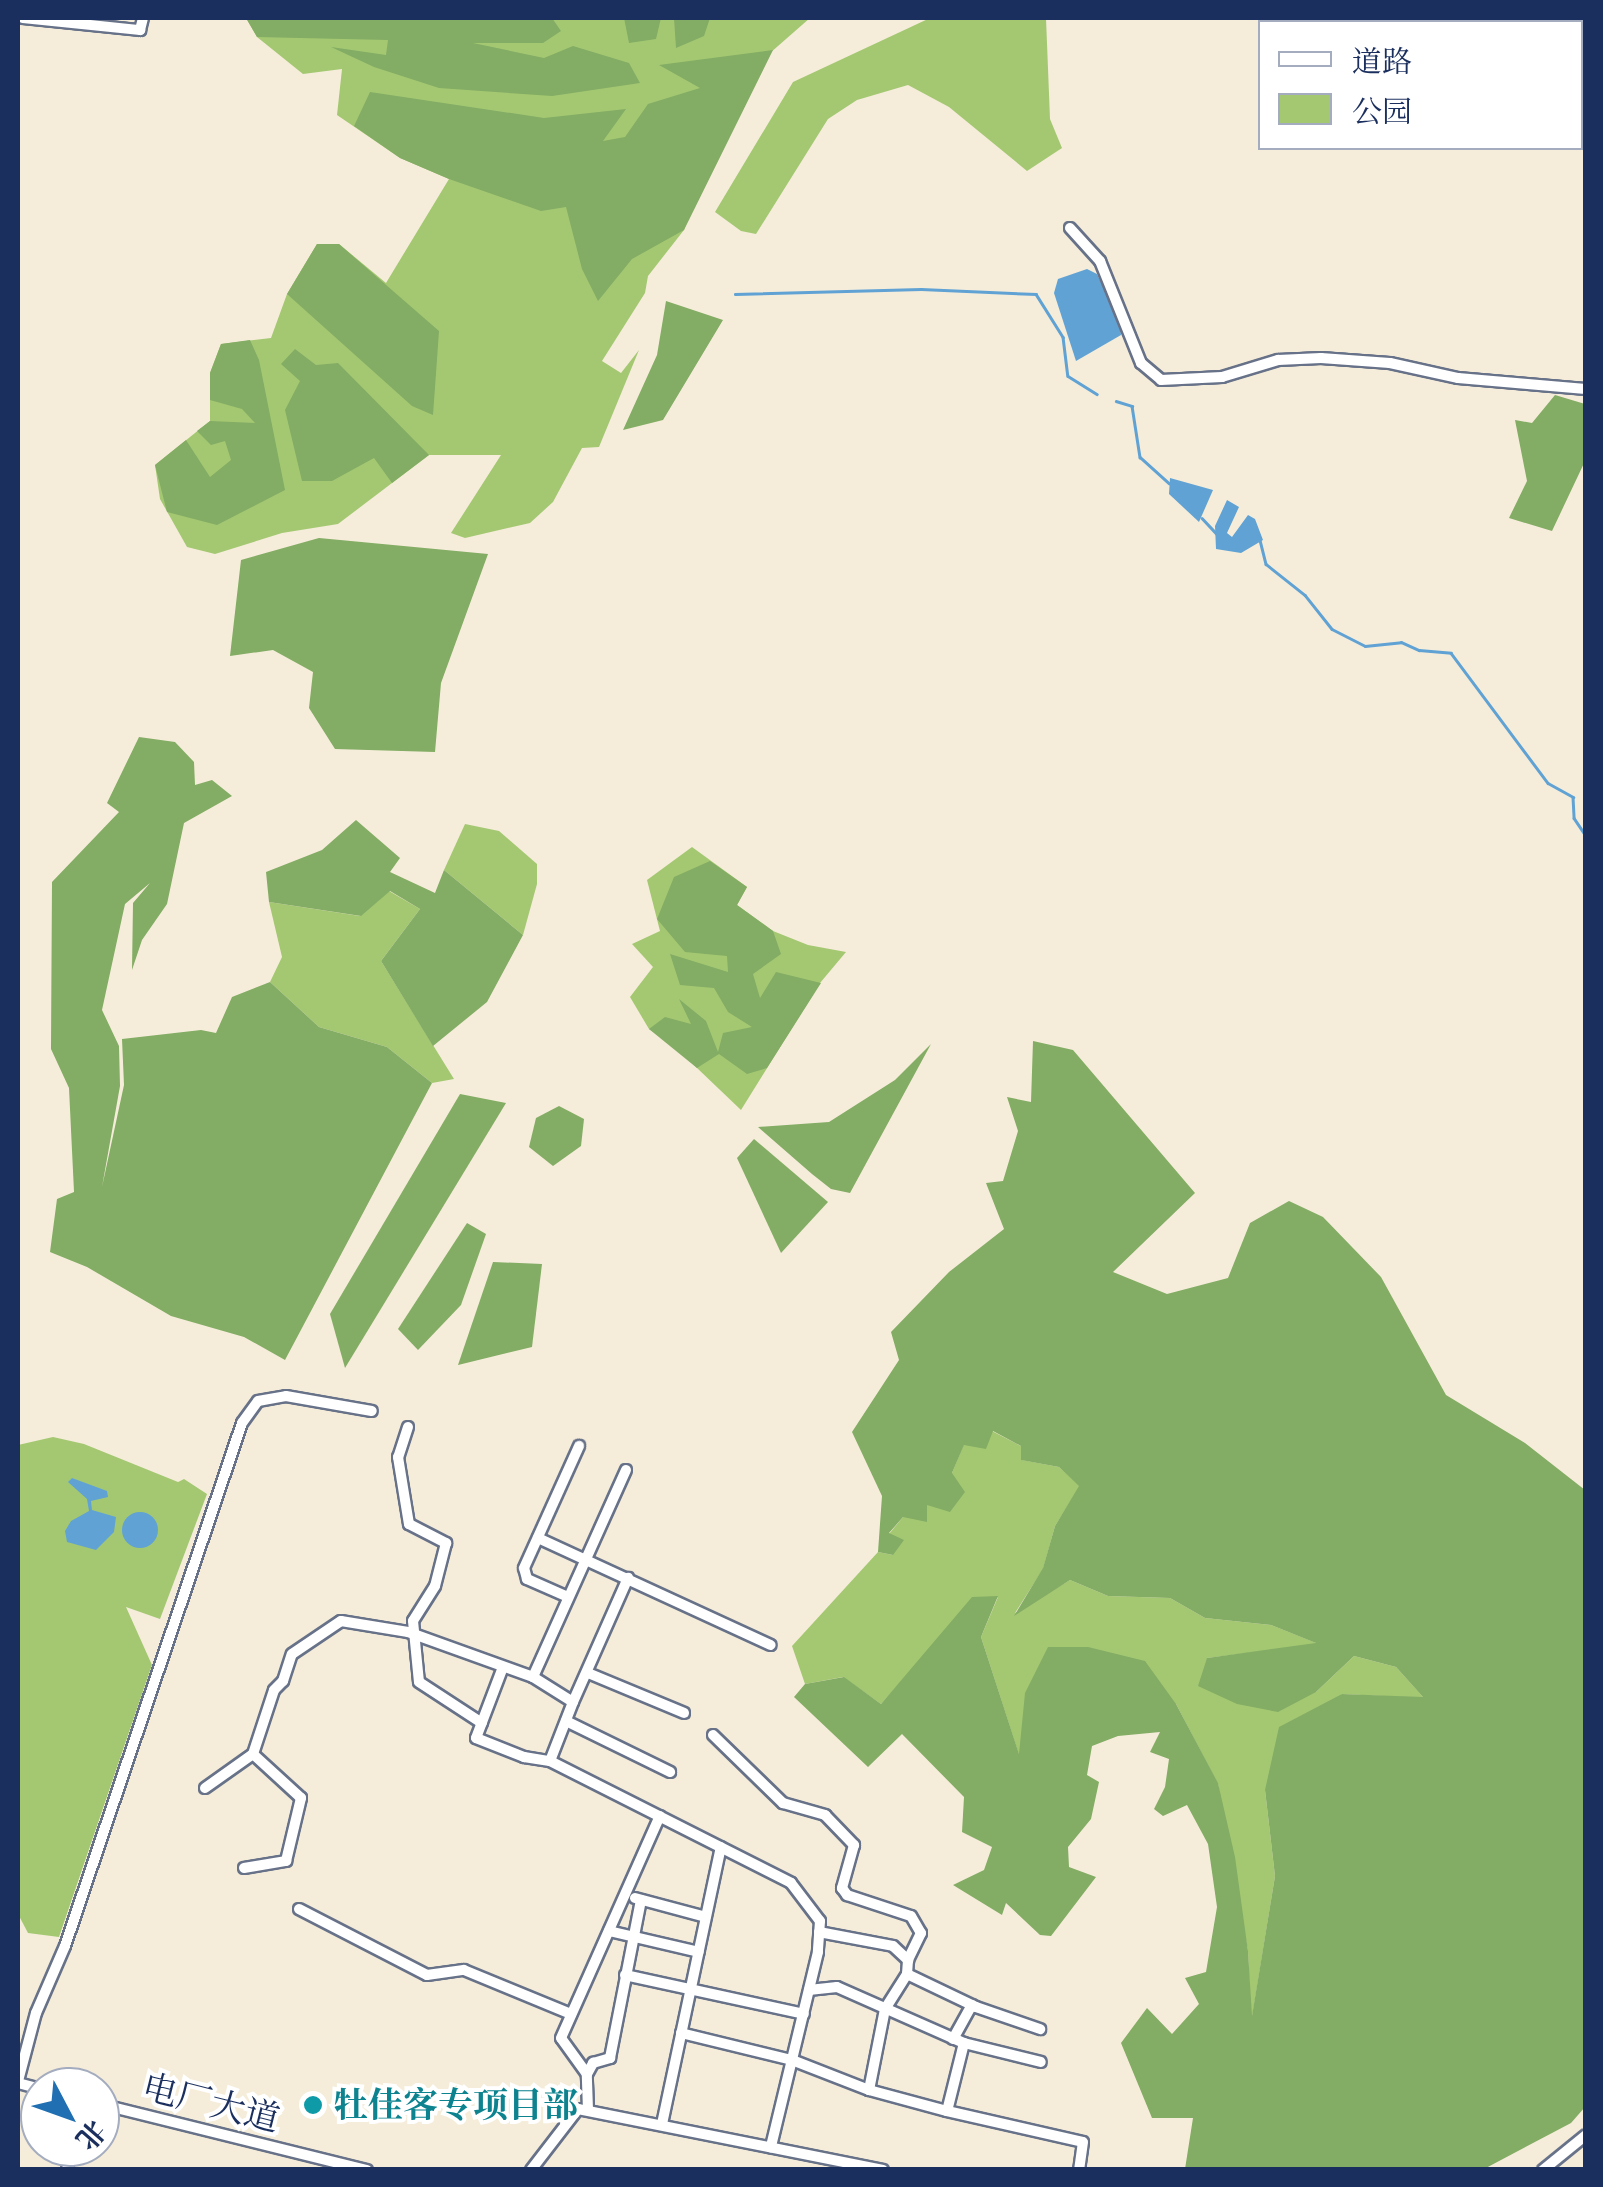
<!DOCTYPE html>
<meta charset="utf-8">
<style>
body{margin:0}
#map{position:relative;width:1603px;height:2187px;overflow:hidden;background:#f5edda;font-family:"Libre Caslon Text","Noto Serif SC",serif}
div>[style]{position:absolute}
.green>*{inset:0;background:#a4c872}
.forest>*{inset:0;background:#83ac64;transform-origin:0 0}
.water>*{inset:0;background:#60a2d4}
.round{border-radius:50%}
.stream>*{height:2.5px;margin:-1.25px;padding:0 1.25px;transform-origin:1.25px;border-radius:1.25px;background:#60a2d4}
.roads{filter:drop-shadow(2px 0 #677289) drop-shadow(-2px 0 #677289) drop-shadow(0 2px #677289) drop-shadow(0 -2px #677289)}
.minor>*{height:10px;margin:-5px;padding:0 5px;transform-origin:5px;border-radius:5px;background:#fff}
.dots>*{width:28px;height:28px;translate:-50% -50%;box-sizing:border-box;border:5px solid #fff;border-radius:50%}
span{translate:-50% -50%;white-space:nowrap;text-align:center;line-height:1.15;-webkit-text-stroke:8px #fff;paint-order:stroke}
.street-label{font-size:35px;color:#1b2f5e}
.culture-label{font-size:35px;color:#0d838f;font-weight:700}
.left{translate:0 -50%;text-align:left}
.frame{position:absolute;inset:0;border:20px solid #1b2f5e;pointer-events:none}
.legend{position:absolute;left:1258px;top:20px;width:325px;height:130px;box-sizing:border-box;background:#fff;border:2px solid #a4acbf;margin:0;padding:12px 18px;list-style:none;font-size:30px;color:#1b2f5e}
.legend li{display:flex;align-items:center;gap:20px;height:50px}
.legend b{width:50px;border:2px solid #a4acbf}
.north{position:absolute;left:20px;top:2067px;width:100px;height:100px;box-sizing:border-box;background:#fff;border:2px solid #a4acbf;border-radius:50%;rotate:131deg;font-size:28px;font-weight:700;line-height:40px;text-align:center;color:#1b2f5e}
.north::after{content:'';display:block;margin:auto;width:35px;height:45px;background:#1f6fb2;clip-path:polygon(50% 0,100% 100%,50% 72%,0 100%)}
</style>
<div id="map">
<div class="green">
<div style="clip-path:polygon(246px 18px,810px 18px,739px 80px,684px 230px,648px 276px,645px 293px,602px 361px,621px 373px,639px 350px,599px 447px,582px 448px,553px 502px,530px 523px,465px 538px,451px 533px,501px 455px,429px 455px,338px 524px,282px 533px,215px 554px,187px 547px,160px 499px,155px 465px,210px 421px,210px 373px,221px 344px,271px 338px,287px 294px,317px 244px,339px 244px,386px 283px,449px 179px,400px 158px,337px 115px,342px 69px,303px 74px,257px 37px)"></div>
<div style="clip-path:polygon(930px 18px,1046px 18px,1050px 119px,1062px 148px,1027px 171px,949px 107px,908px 85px,857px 100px,828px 119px,756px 234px,741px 231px,715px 212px,793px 82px)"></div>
<div style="clip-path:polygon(465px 824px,499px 831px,537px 864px,537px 884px,523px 935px,444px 870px)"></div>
<div style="clip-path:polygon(692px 847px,747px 887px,737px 905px,773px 931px,808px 945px,846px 952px,820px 983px,741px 1110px,675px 1047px,649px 1029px,630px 997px,653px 967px,632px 944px,660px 931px,647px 880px)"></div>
<div style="clip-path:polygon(389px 891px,420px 909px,381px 961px,454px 1079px,432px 1083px,387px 1047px,319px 1027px,270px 982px,282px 957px,269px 902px,360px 916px)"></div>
<div style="clip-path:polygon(992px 1431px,1021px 1446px,1022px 1460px,1059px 1467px,1080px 1486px,1055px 1526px,1043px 1569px,1015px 1613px,1070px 1580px,1108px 1596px,1170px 1598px,1205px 1618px,1271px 1625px,1319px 1644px,1207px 1658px,1316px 1692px,1354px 1656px,1396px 1667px,1424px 1698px,1342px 1694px,1265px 1790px,1275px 1876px,1251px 2024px,1248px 1951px,1218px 1784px,1176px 1704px,1020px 1758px,981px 1637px,998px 1597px,938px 1640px,881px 1704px,843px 1677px,805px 1684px,792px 1646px,878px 1552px,893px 1555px,889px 1534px,903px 1517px,926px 1505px,952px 1473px,964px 1444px)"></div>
<div style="clip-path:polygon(53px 1437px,84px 1444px,178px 1482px,184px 1479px,207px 1494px,160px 1619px,126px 1607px,152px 1665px,59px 1937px,28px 1933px,18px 1914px,18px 1445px)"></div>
</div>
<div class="forest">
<div style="clip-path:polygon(246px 18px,552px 18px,561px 31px,543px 43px,473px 43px,544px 58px,573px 46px,629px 63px,640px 83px,552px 96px,439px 88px,374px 67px,331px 47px,386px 55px,388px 40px,257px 37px)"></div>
<div style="clip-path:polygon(624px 18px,661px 18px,656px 39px,629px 43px)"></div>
<div style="clip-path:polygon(674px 18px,710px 18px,704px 36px,676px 48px)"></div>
<div style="left:1297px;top:18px;width:245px;height:4px"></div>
<div style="clip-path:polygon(773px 50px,684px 230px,632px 259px,598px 301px,582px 269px,566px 207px,541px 211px,449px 179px,400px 158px,354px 126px,370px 92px,544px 118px,626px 109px,603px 141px,625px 137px,648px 104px,700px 88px,659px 65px)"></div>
<div style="clip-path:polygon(317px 244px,339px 244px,439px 331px,433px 415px,412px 406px,287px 294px)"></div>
<div style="clip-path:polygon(666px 301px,723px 320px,663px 420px,623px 430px,657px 355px)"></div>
<div style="clip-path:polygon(250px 340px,259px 360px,285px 490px,217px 525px,167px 512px,155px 465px,186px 440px,210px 477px,231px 460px,225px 441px,211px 445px,197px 431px,210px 421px,255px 423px,242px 409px,210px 400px,210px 373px,221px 344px)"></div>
<div style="clip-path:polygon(295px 349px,316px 365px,338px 363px,429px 455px,392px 483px,374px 458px,332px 481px,302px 481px,285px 410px,300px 381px,281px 364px)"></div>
<div style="clip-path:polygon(1555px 395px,1585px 404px,1586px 459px,1552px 531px,1509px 518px,1527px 481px,1515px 420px,1532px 423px)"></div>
<div style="clip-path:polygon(319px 538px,488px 554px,441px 683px,435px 752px,335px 749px,309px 708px,313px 672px,273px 650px,230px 656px,241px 560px)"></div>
<div style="clip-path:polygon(139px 737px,175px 742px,194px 762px,195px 785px,212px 780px,232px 796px,184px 823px,167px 904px,142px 940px,132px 970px,133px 903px,150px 883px,125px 904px,102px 1010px,119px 1046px,120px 1086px,102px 1187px,124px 1085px,122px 1039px,201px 1030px,216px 1033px,232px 997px,270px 982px,319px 1027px,387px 1047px,432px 1083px,285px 1360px,244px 1337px,171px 1316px,87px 1267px,50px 1252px,57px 1199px,74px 1192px,69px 1088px,51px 1049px,52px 882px,119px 812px,107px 803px)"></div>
<div style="clip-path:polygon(356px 820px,400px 858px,390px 872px,435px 893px,444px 870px,523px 935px,487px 1002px,433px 1046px,381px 961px,420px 909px,390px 891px,361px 916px,269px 902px,266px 872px,322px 850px)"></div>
<div style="clip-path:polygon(710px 861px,747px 887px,737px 905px,773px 931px,781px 954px,753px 974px,760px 998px,776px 972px,821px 983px,767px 1068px,747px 1074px,719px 1054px,697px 1068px,649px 1029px,665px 1017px,691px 1024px,679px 999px,706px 1021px,718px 1052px,723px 1033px,752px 1027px,728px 1012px,714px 988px,680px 985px,670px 954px,728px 972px,727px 956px,685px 952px,657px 919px,674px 877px)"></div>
<div style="clip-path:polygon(1033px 1041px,1073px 1050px,1195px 1193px,1113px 1272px,1167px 1294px,1228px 1278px,1250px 1223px,1289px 1201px,1323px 1217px,1381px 1277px,1446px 1395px,1525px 1443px,1585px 1490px,1585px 2107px,1571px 2123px,1484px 2169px,1185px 2169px,1193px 2118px,1152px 2118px,1121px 2043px,1147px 2008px,1172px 2034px,1199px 2004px,1185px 1978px,1206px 1972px,1217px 1907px,1208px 1844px,1187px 1805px,1163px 1816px,1154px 1809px,1165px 1787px,1169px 1759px,1150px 1752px,1160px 1732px,1118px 1736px,1092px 1746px,1087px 1775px,1099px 1782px,1091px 1819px,1068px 1847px,1069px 1867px,1096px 1877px,1051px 1936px,1040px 1935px,1006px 1903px,1002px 1915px,953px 1885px,984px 1870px,992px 1847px,962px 1832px,964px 1797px,902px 1734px,868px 1767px,794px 1697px,805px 1684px,844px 1677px,881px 1704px,972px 1597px,998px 1596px,981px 1637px,1019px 1754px,1025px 1693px,1048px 1647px,1088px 1647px,1145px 1661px,1176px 1704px,1218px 1783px,1235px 1857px,1248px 1951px,1252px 2016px,1275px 1876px,1265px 1790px,1279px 1727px,1342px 1694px,1423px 1697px,1396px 1667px,1354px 1656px,1316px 1692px,1278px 1712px,1237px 1704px,1198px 1686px,1207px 1658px,1316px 1643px,1271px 1625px,1205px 1618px,1170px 1598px,1108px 1596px,1070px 1580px,1014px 1616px,1043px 1568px,1055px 1526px,1079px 1486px,1059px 1467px,1021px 1460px,1021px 1446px,993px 1431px,986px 1449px,964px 1445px,952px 1473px,965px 1492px,950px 1512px,927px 1505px,927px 1522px,903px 1517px,889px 1533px,904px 1540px,893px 1555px,878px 1552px,882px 1496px,852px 1432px,899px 1360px,891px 1332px,949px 1272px,1004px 1229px,986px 1183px,1003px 1181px,1018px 1131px,1007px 1097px,1031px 1102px)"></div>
<div style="clip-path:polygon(931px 1044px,850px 1193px,831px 1189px,812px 1174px,758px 1127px,829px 1122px,895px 1080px)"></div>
<div style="clip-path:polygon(460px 1094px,506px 1103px,345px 1368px,330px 1314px)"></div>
<div style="clip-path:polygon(559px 1106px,584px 1119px,581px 1146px,553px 1166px,529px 1147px,536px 1118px)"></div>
<div style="clip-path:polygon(754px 1139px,828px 1202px,781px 1253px,737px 1158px)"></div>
<div style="clip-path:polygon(467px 1223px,486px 1234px,461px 1305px,418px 1350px,398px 1329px)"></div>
<div style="clip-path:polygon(493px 1262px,542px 1264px,532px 1347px,458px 1365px)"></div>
</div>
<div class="water">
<div style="clip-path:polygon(1087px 269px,1097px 274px,1120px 322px,1121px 335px,1076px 361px,1054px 293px,1058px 279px)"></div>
<div style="clip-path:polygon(1170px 478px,1213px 490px,1199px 522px,1169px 494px)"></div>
<div style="clip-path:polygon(1227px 500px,1239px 507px,1227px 533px,1232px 537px,1248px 515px,1255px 519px,1263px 540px,1241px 553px,1216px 549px,1215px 526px)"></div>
<div style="clip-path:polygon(72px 1478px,107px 1491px,108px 1497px,91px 1501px,92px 1510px,116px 1517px,114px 1532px,96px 1550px,67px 1542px,65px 1531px,71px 1521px,89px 1511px,87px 1499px,68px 1482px)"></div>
<div class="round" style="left:122px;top:1512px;width:36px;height:36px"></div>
</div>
<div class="stream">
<div style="left:735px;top:294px;width:186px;rotate:-1.5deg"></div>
<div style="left:921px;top:289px;width:115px;rotate:2.5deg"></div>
<div style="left:1036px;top:294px;width:51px;rotate:57.9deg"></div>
<div style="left:1063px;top:337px;width:39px;rotate:83deg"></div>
<div style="left:1068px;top:376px;width:34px;rotate:32deg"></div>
<div style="left:1116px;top:401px;width:17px;rotate:17deg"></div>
<div style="left:1132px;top:406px;width:52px;rotate:81.1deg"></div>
<div style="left:1140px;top:457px;width:39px;rotate:42deg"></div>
<div style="left:1202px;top:518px;width:22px;rotate:47deg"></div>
<div style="left:1259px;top:536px;width:29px;rotate:76deg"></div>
<div style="left:1266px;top:564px;width:50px;rotate:38.5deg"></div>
<div style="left:1305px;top:595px;width:43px;rotate:51.5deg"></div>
<div style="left:1332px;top:629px;width:37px;rotate:27deg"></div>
<div style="left:1365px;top:646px;width:36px;rotate:-6deg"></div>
<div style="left:1401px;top:642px;width:20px;rotate:24deg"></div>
<div style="left:1419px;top:650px;width:32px;rotate:5deg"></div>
<div style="left:1451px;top:653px;width:162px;rotate:53.3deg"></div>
<div style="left:1548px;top:783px;width:29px;rotate:29deg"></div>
<div style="left:1573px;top:797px;width:21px;rotate:87deg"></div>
<div style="left:1574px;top:818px;width:22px;rotate:56deg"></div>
</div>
<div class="roads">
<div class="minor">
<div style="left:23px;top:18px;width:118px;rotate:5.9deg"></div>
<div style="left:140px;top:30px;width:12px;rotate:-76deg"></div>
<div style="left:1070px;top:228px;width:45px;rotate:47.7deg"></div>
<div style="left:1100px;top:261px;width:110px;rotate:68.1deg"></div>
<div style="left:1141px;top:363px;width:26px;rotate:40deg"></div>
<div style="left:1161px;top:380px;width:61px;rotate:-2.8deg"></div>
<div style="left:1222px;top:377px;width:59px;rotate:-16.9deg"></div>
<div style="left:1278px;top:360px;width:43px;rotate:-2.7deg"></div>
<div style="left:1321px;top:358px;width:69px;rotate:4.1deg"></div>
<div style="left:1390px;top:363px;width:70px;rotate:12.4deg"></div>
<div style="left:1458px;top:378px;width:128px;rotate:4.9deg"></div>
<div style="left:408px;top:1427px;width:32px;rotate:108deg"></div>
<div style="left:398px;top:1457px;width:68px;rotate:80.7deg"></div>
<div style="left:409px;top:1524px;width:42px;rotate:27.2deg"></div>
<div style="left:446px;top:1543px;width:44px;rotate:104.3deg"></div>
<div style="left:435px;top:1586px;width:41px;rotate:122.2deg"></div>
<div style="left:413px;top:1621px;width:61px;rotate:84.4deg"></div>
<div style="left:419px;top:1682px;width:75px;rotate:33.1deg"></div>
<div style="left:626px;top:1470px;width:227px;rotate:114.2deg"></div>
<div style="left:533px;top:1677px;width:47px;rotate:32deg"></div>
<div style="left:573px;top:1702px;width:63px;rotate:111.3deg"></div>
<div style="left:550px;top:1761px;width:270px;rotate:26.8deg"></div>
<div style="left:791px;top:1883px;width:48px;rotate:52.7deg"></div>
<div style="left:820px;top:1921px;width:31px;rotate:94deg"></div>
<div style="left:818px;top:1952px;width:201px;rotate:103.6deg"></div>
<div style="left:538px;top:1538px;width:256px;rotate:24.7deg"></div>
<div style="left:568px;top:1597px;width:45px;rotate:-156.3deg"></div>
<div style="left:527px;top:1579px;width:11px;rotate:-105deg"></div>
<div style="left:524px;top:1568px;width:134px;rotate:-65.7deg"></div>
<div style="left:503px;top:1667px;width:76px;rotate:110.8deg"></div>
<div style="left:476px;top:1738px;width:52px;rotate:21.6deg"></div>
<div style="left:524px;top:1757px;width:26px;rotate:9deg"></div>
<div style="left:588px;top:1673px;width:104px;rotate:22.6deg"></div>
<div style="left:573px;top:1702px;width:136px;rotate:-66.1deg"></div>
<div style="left:566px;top:1721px;width:116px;rotate:26.1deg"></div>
<div style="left:713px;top:1735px;width:98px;rotate:44.2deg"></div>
<div style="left:783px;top:1803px;width:44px;rotate:15.9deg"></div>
<div style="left:825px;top:1815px;width:42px;rotate:46deg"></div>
<div style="left:854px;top:1845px;width:45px;rotate:105.6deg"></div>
<div style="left:842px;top:1888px;width:9px;rotate:54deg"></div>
<div style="left:847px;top:1895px;width:67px;rotate:18.2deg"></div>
<div style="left:911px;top:1916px;width:20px;rotate:60deg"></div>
<div style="left:921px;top:1933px;width:30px;rotate:116deg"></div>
<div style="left:205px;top:1788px;width:59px;rotate:-35.3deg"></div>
<div style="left:253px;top:1754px;width:67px;rotate:-71.8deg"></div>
<div style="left:274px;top:1690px;width:13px;rotate:-45deg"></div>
<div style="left:283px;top:1681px;width:28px;rotate:-72deg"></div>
<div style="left:292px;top:1654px;width:59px;rotate:-34deg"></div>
<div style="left:341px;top:1621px;width:68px;rotate:9.3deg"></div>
<div style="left:408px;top:1632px;width:133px;rotate:19.8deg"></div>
<div style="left:244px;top:1868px;width:43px;rotate:-9.5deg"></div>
<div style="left:286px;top:1861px;width:65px;rotate:-76.6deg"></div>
<div style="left:301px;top:1798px;width:65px;rotate:-137.5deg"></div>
<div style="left:635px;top:1898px;width:73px;rotate:15deg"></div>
<div style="left:299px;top:1909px;width:144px;rotate:27.3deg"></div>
<div style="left:427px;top:1975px;width:37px;rotate:-8deg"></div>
<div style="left:464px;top:1970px;width:116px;rotate:22.4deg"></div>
<div style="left:609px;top:1931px;width:92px;rotate:13.1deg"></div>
<div style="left:819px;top:1932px;width:75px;rotate:10.7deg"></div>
<div style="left:893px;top:1946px;width:21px;rotate:43deg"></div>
<div style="left:908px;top:1960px;width:14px;rotate:94deg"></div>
<div style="left:907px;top:1974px;width:76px;rotate:25.6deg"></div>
<div style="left:976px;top:2007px;width:68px;rotate:19deg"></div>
<div style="left:625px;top:1975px;width:183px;rotate:12.3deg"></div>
<div style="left:809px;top:1990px;width:28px;rotate:-6deg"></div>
<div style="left:837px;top:1987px;width:139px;rotate:23.8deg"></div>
<div style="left:964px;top:2043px;width:79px;rotate:13.9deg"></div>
<div style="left:681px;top:2033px;width:114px;rotate:13.7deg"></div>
<div style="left:792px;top:2060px;width:83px;rotate:21.3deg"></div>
<div style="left:869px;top:2090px;width:81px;rotate:15.1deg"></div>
<div style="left:953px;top:2039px;width:39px;rotate:-61deg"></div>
<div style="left:964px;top:2043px;width:70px;rotate:104deg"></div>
<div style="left:947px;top:2111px;width:139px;rotate:12.8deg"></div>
<div style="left:1083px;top:2142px;width:28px;rotate:98deg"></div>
<div style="left:587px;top:2074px;width:13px;rotate:-61deg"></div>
<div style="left:593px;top:2063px;width:18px;rotate:-16deg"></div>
<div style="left:610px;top:2058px;width:161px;rotate:-78.9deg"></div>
<div style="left:18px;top:2081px;width:70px;rotate:-75.2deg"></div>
<div style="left:36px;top:2013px;width:73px;rotate:-66.6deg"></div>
<div style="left:65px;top:1946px;width:552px;rotate:-71.3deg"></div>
<div style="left:242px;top:1423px;width:27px;rotate:-54deg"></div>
<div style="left:258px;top:1401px;width:28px;rotate:-10deg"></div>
<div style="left:286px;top:1396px;width:87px;rotate:9.9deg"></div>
<div style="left:18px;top:2083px;width:23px;rotate:15deg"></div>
<div style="left:869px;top:2090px;width:83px;rotate:-78.8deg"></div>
<div style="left:885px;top:2009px;width:41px;rotate:-57.8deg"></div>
<div style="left:100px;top:2104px;width:275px;rotate:13.9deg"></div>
<div style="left:588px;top:2110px;width:36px;rotate:-92deg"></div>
<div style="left:587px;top:2074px;width:44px;rotate:-125.8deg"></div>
<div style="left:561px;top:2038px;width:243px;rotate:-66deg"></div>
<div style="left:662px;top:2124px;width:283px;rotate:-78deg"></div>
<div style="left:67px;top:2170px;width:23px;rotate:-80deg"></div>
<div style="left:531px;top:2170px;width:77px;rotate:-52.4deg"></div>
<div style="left:578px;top:2109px;width:311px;rotate:11.3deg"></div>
<div style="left:1543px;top:2170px;width:55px;rotate:-39.1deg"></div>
</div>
</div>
<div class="dots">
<div style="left:313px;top:2105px;background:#0f9aa8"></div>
</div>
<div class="street-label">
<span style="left:211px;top:2103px;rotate:14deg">电厂大道</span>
</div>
<div class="culture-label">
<span class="left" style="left:333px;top:2105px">牡佳客专项目部</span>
</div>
<div class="frame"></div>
<ul class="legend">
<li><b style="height:12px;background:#fff"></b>道路</li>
<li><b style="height:28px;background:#a4c872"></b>公园</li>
</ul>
<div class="north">北</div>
</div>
